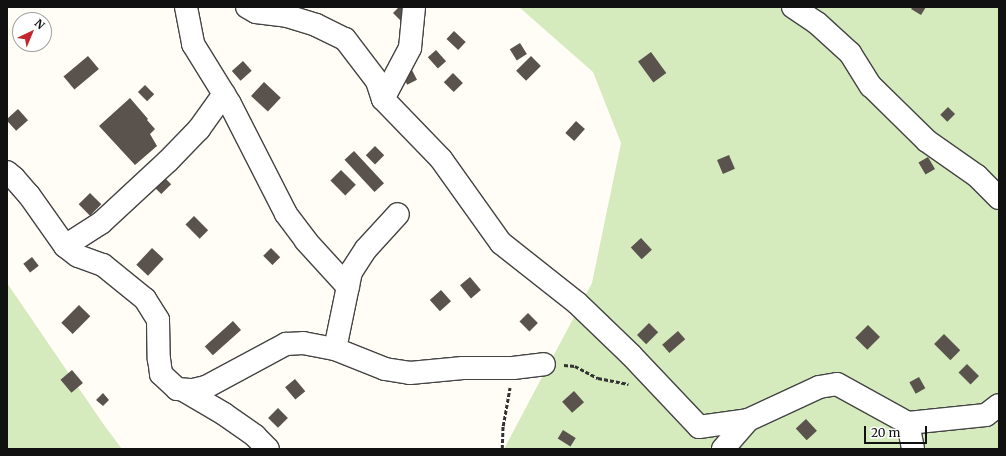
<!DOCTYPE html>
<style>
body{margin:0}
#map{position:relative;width:1006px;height:456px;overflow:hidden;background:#fffdf5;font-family:Merriweather,serif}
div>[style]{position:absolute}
.green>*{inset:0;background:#d5ebbd}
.building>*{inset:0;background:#5a524d;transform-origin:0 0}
.path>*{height:2.5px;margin-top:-1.25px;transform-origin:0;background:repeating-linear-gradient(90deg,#333 0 4px,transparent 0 6px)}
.roads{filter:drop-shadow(1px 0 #444) drop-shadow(-1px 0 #444) drop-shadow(0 1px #444) drop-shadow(0 -1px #444)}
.minor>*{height:22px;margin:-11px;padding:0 11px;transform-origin:11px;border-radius:11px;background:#fff}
span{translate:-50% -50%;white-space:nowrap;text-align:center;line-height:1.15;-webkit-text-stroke:4px #fff;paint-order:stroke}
.frame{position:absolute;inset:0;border:8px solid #111;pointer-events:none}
.north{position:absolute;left:12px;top:12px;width:40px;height:40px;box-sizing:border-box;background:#fff;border:1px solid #a0a0a0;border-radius:50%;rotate:44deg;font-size:11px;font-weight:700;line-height:16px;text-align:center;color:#111}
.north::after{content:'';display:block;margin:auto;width:14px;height:18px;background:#c4262e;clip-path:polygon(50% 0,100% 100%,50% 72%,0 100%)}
.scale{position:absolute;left:864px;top:426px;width:63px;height:18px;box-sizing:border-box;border:2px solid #111;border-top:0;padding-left:5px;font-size:12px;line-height:14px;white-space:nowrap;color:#111;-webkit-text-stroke:3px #fff;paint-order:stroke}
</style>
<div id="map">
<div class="green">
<div style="clip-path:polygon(519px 7px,999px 7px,999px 449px,504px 449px,592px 283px,621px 143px,593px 72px)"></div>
<div style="clip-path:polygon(7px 283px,104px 425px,122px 449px,7px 449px)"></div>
</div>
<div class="building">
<div style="clip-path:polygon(399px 7px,401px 7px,411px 16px,403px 23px,393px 13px)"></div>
<div style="clip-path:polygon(913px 7px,926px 7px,921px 15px,911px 9px)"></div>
<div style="left:454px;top:31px;width:16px;height:11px;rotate:43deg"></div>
<div style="left:520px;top:43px;width:13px;height:12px;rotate:58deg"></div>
<div style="left:436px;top:50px;width:15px;height:11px;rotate:48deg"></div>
<div style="left:651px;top:52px;width:26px;height:16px;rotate:54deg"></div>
<div style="left:88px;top:56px;width:17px;height:32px;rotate:50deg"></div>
<div style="left:531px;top:56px;width:14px;height:21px;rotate:45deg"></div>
<div style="left:243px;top:61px;width:13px;height:15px;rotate:48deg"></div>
<div style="left:412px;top:70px;width:11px;height:11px;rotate:63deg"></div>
<div style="left:453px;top:73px;width:14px;height:13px;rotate:45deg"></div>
<div style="left:264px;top:82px;width:23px;height:19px;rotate:43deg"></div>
<div style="left:145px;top:85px;width:13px;height:10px;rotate:45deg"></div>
<div style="clip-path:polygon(130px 98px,148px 119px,147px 120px,155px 129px,150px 134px,157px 146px,135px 165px,99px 126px)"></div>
<div style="left:948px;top:107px;width:10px;height:11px;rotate:45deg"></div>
<div style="left:18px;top:109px;width:15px;height:16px;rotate:48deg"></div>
<div style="left:576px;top:121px;width:12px;height:16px;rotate:42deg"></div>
<div style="left:375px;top:146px;width:13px;height:13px;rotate:45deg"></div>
<div style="left:354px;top:151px;width:44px;height:13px;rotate:47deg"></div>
<div style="left:729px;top:155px;width:15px;height:13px;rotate:67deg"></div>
<div style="left:928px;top:157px;width:14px;height:11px;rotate:60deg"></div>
<div style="left:341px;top:170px;width:21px;height:15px;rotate:45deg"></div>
<div style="left:162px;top:175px;width:13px;height:14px;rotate:45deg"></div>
<div style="left:90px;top:193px;width:16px;height:16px;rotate:45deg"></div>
<div style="left:194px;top:216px;width:20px;height:12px;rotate:45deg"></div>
<div style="left:641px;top:238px;width:16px;height:14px;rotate:47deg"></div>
<div style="left:152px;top:248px;width:16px;height:23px;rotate:43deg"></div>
<div style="left:271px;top:248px;width:13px;height:11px;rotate:45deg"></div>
<div style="left:32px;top:257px;width:11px;height:11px;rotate:52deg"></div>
<div style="left:470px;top:277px;width:17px;height:13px;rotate:50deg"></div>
<div style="left:441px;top:290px;width:15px;height:15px;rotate:48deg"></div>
<div style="left:79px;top:305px;width:16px;height:25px;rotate:45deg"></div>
<div style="left:528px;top:313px;width:14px;height:12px;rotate:45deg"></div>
<div style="left:233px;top:321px;width:12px;height:38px;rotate:48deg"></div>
<div style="left:649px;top:323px;width:13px;height:17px;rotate:45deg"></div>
<div style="left:868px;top:325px;width:17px;height:18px;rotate:45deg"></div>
<div style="left:678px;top:331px;width:11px;height:21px;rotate:49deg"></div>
<div style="left:944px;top:334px;width:23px;height:14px;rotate:45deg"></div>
<div style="left:967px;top:364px;width:17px;height:12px;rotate:45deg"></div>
<div style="left:72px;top:370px;width:17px;height:15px;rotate:50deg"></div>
<div style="left:919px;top:377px;width:13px;height:11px;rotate:61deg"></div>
<div style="left:295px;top:379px;width:16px;height:13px;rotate:50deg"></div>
<div style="left:574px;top:391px;width:15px;height:16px;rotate:48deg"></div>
<div style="clip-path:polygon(103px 393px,109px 400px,103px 406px,96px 400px)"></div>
<div style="left:278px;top:408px;width:14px;height:14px;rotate:45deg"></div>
<div style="left:806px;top:419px;width:16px;height:14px;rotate:47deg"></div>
<div style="left:563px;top:430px;width:15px;height:10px;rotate:32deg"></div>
</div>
<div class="path">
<div style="left:564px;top:365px;width:11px;rotate:5deg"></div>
<div style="left:575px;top:366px;width:26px;rotate:28deg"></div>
<div style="left:598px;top:378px;width:31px;rotate:11deg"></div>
<div style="left:502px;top:449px;width:23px;rotate:-88deg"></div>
<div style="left:503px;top:426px;width:39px;rotate:-80deg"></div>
</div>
<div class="roads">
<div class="minor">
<div style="left:186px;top:7px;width:38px;rotate:79deg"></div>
<div style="left:193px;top:44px;width:70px;rotate:58.3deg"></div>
<div style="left:230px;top:104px;width:123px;rotate:63deg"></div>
<div style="left:286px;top:214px;width:34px;rotate:53deg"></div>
<div style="left:306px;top:241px;width:62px;rotate:47.6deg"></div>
<div style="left:247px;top:7px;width:10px;rotate:29deg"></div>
<div style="left:256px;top:12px;width:31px;rotate:7deg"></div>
<div style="left:287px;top:16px;width:30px;rotate:17deg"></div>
<div style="left:316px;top:25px;width:32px;rotate:26deg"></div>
<div style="left:345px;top:39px;width:53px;rotate:52.7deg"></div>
<div style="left:377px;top:81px;width:19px;rotate:72deg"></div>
<div style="left:383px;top:99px;width:83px;rotate:46deg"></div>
<div style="left:441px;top:159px;width:103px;rotate:54.5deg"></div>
<div style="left:501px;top:243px;width:97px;rotate:38.3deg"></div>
<div style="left:577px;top:303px;width:75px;rotate:43.9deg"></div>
<div style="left:631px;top:355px;width:99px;rotate:46.6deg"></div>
<div style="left:699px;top:427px;width:49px;rotate:-8.1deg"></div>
<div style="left:748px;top:420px;width:78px;rotate:-24.9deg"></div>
<div style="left:819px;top:387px;width:18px;rotate:-9deg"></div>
<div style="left:837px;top:384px;width:81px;rotate:28.8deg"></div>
<div style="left:908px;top:423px;width:78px;rotate:-5.9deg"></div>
<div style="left:986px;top:415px;width:16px;rotate:-38deg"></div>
<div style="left:793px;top:7px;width:29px;rotate:34deg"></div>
<div style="left:817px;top:23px;width:45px;rotate:42.3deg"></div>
<div style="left:850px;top:53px;width:39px;rotate:58deg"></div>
<div style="left:871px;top:86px;width:78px;rotate:44.5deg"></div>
<div style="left:927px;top:141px;width:61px;rotate:35deg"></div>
<div style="left:977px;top:176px;width:31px;rotate:45deg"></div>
<div style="left:383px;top:99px;width:58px;rotate:-62.1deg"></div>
<div style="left:410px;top:48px;width:41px;rotate:-84.4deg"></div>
<div style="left:7px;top:172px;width:9px;rotate:41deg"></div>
<div style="left:14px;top:178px;width:23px;rotate:49deg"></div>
<div style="left:29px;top:195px;width:62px;rotate:54.8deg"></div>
<div style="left:65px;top:246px;width:16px;rotate:38deg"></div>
<div style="left:78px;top:256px;width:27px;rotate:20deg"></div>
<div style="left:103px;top:265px;width:54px;rotate:39deg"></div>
<div style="left:145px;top:299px;width:25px;rotate:58deg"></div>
<div style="left:158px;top:320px;width:39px;rotate:89deg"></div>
<div style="left:159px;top:359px;width:15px;rotate:82deg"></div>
<div style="left:161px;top:374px;width:22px;rotate:43deg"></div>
<div style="left:177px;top:389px;width:16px;rotate:4deg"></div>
<div style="left:193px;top:390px;width:13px;rotate:-13deg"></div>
<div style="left:206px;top:387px;width:91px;rotate:-28.3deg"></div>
<div style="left:286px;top:344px;width:17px;rotate:-3deg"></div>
<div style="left:303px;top:343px;width:33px;rotate:11deg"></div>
<div style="left:335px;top:349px;width:54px;rotate:21.8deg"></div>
<div style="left:385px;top:369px;width:25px;rotate:9deg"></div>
<div style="left:410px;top:373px;width:53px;rotate:-5.4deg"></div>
<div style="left:463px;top:368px;width:50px"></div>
<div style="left:513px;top:368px;width:31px;rotate:-7deg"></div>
<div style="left:65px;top:246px;width:43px;rotate:-32.6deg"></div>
<div style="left:101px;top:223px;width:91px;rotate:-42.8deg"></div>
<div style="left:168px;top:161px;width:45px;rotate:-45.9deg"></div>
<div style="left:199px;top:129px;width:43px;rotate:-54.5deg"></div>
<div style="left:335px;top:349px;width:79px;rotate:-78.3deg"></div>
<div style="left:351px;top:272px;width:27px;rotate:-57deg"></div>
<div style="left:366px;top:249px;width:47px;rotate:-47.6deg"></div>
<div style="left:185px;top:391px;width:45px;rotate:30.5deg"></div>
<div style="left:224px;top:414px;width:38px;rotate:35deg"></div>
<div style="left:255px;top:436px;width:18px;rotate:45deg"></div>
<div style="left:908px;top:423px;width:26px;rotate:79deg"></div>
<div style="left:723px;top:449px;width:38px;rotate:-49deg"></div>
</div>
</div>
<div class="frame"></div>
<div class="north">N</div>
<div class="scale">20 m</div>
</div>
